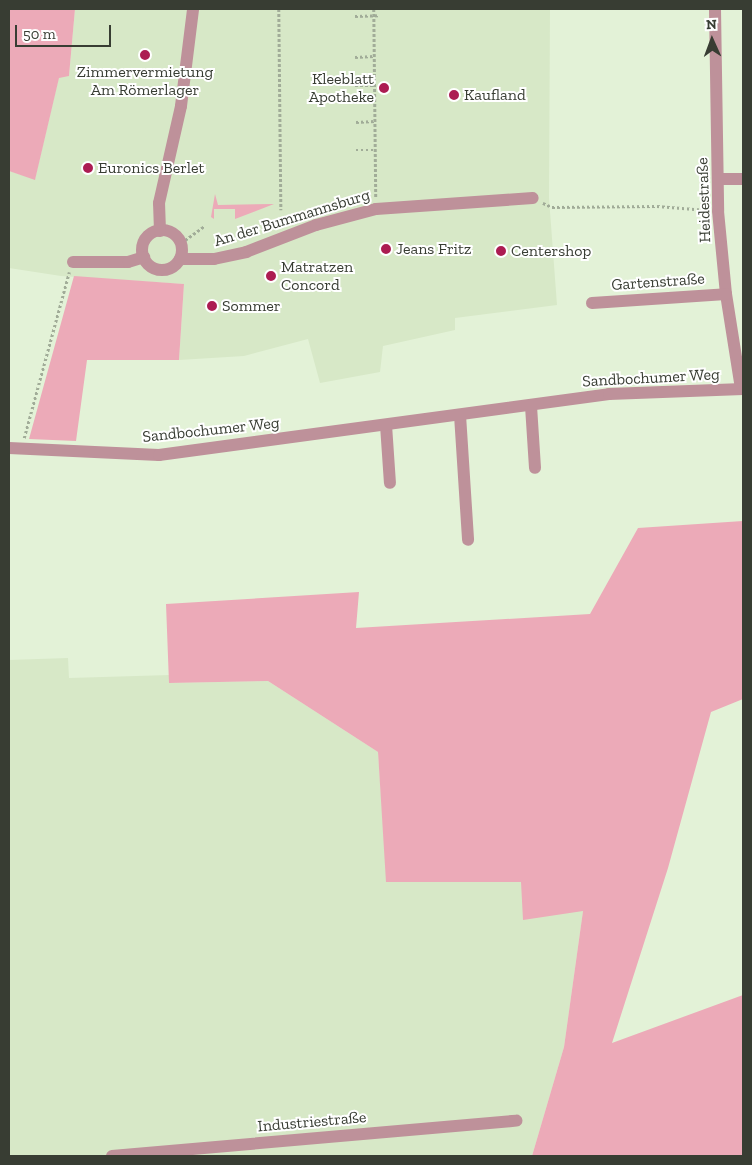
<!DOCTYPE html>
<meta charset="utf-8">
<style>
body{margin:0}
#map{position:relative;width:752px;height:1165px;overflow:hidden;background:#e3f2d7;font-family:"Zilla Slab",serif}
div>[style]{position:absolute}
.built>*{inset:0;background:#d7e8c7}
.green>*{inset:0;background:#ecaab8}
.path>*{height:2.5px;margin-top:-1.25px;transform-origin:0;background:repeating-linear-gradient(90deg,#a1ac98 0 2.5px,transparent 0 5px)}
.minor>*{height:12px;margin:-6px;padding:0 6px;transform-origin:6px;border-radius:6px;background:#be919a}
.minor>.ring{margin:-6px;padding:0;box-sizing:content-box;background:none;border:12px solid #be919a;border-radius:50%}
.dots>*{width:14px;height:14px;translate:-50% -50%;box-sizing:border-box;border:2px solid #fff;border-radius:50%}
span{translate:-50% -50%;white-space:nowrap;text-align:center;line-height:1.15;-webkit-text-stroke:4px #fff;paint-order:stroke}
.poi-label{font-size:16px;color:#383d33}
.right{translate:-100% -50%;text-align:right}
.left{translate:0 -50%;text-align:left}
.street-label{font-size:16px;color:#383d33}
.frame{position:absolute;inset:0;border:10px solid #383d33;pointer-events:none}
.north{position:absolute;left:687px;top:15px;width:50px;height:50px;-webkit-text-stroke:4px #fff;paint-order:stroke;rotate:358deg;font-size:14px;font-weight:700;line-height:20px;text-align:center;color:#383d33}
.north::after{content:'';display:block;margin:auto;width:18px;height:22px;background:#383d33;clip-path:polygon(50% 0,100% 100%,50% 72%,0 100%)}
.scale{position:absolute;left:15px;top:25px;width:96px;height:22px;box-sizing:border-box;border:2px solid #383d33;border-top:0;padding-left:6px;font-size:15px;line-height:18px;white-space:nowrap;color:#383d33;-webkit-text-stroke:4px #fff;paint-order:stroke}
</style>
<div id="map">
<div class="built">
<div style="clip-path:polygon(75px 9px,550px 9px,549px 198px,557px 305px,455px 318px,455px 330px,383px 346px,380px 372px,320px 383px,308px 339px,244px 356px,179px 360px,184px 284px,61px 276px,9px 268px,9px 171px,35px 179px,59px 77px,69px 76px)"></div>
<div style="clip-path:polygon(68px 658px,69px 678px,170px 675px,170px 683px,268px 681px,378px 752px,387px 881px,521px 882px,583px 911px,564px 1047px,532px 1156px,9px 1156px,9px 660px)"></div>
</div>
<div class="green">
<div style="clip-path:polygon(9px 9px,75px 9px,69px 76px,59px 78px,35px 180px,9px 171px)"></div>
<div style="clip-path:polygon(215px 194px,218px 205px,274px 204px,235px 219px,235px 209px,214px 209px,214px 219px,211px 217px)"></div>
<div style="clip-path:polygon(74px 276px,184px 284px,179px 360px,87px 360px,76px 441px,29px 439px)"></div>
<div style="clip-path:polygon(743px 521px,743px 699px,711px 712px,668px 868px,612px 1043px,743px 995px,743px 1156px,532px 1156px,564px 1047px,583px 911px,523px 920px,521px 882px,386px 882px,378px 752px,268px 681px,169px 683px,166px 604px,359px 592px,356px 628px,590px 614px,638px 528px)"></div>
</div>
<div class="path">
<div style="left:279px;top:9px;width:201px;rotate:89.4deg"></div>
<div style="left:374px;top:9px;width:188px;rotate:89.4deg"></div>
<div style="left:355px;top:16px;width:25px;rotate:-2deg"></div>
<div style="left:355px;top:57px;width:19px;rotate:-3deg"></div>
<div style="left:355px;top:86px;width:20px"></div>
<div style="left:356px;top:122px;width:19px;rotate:-3deg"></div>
<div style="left:356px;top:150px;width:19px"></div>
<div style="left:543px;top:203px;width:10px;rotate:24deg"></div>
<div style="left:552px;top:207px;width:105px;rotate:-0.5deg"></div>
<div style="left:657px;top:206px;width:50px;rotate:4.6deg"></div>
<div style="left:181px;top:243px;width:29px;rotate:-36deg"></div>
<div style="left:24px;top:438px;width:172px;rotate:-74.8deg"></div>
</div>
<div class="minor">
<div style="left:715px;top:9px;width:202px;rotate:89.1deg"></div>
<div style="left:718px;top:211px;width:83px;rotate:84.5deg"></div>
<div style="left:726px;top:294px;width:96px;rotate:81deg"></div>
<div style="left:718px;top:179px;width:25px"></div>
<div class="ring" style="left:142px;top:230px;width:28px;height:28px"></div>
<div style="left:160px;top:231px;width:28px;rotate:-92deg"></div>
<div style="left:159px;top:203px;width:99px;rotate:-77.2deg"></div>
<div style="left:181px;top:106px;width:98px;rotate:-82.9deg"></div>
<div style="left:180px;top:259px;width:34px"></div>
<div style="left:214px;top:259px;width:33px;rotate:-12deg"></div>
<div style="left:246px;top:252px;width:75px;rotate:-21.1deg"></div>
<div style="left:316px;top:225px;width:62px;rotate:-14.9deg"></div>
<div style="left:376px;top:209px;width:157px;rotate:-4deg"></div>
<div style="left:73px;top:262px;width:55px"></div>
<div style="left:128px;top:262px;width:17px;rotate:-17deg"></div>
<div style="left:592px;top:303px;width:134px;rotate:-3.8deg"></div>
<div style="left:531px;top:406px;width:62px;rotate:86.3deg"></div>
<div style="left:460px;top:415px;width:125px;rotate:86.3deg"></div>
<div style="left:386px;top:425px;width:58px;rotate:86.1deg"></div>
<div style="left:9px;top:448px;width:150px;rotate:2.7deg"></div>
<div style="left:159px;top:455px;width:454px;rotate:-7.7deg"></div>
<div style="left:609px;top:394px;width:134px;rotate:-2.1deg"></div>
<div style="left:112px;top:1156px;width:406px;rotate:-5deg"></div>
</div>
<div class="dots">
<div style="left:145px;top:55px;background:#ac1c52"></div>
<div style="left:384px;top:88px;background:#ac1c52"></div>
<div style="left:454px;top:95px;background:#ac1c52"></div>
<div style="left:88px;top:168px;background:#ac1c52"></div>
<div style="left:386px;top:249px;background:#ac1c52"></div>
<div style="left:501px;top:251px;background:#ac1c52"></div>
<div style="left:271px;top:276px;background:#ac1c52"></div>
<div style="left:212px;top:306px;background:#ac1c52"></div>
</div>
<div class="poi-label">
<span style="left:145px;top:81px">Zimmervermietung<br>Am Römerlager</span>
<span class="right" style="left:374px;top:88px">Kleeblatt<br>Apotheke</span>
<span class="left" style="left:464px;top:95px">Kaufland</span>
<span class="left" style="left:98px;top:168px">Euronics Berlet</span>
<span class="left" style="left:396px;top:249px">Jeans Fritz</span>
<span class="left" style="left:511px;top:251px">Centershop</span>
<span class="left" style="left:281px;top:276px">Matratzen<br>Concord</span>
<span class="left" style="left:222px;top:306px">Sommer</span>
</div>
<div class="street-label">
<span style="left:704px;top:200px;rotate:-92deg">Heidestraße</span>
<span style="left:292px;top:218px;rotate:-17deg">An der Bummannsburg</span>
<span style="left:658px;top:282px;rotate:-4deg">Gartenstraße</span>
<span style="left:651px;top:378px;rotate:-3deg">Sandbochumer Weg</span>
<span style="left:211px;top:430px;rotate:-6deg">Sandbochumer Weg</span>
<span style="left:312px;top:1122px;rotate:-5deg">Industriestraße</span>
</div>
<div class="frame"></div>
<div class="north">N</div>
<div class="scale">50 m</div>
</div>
